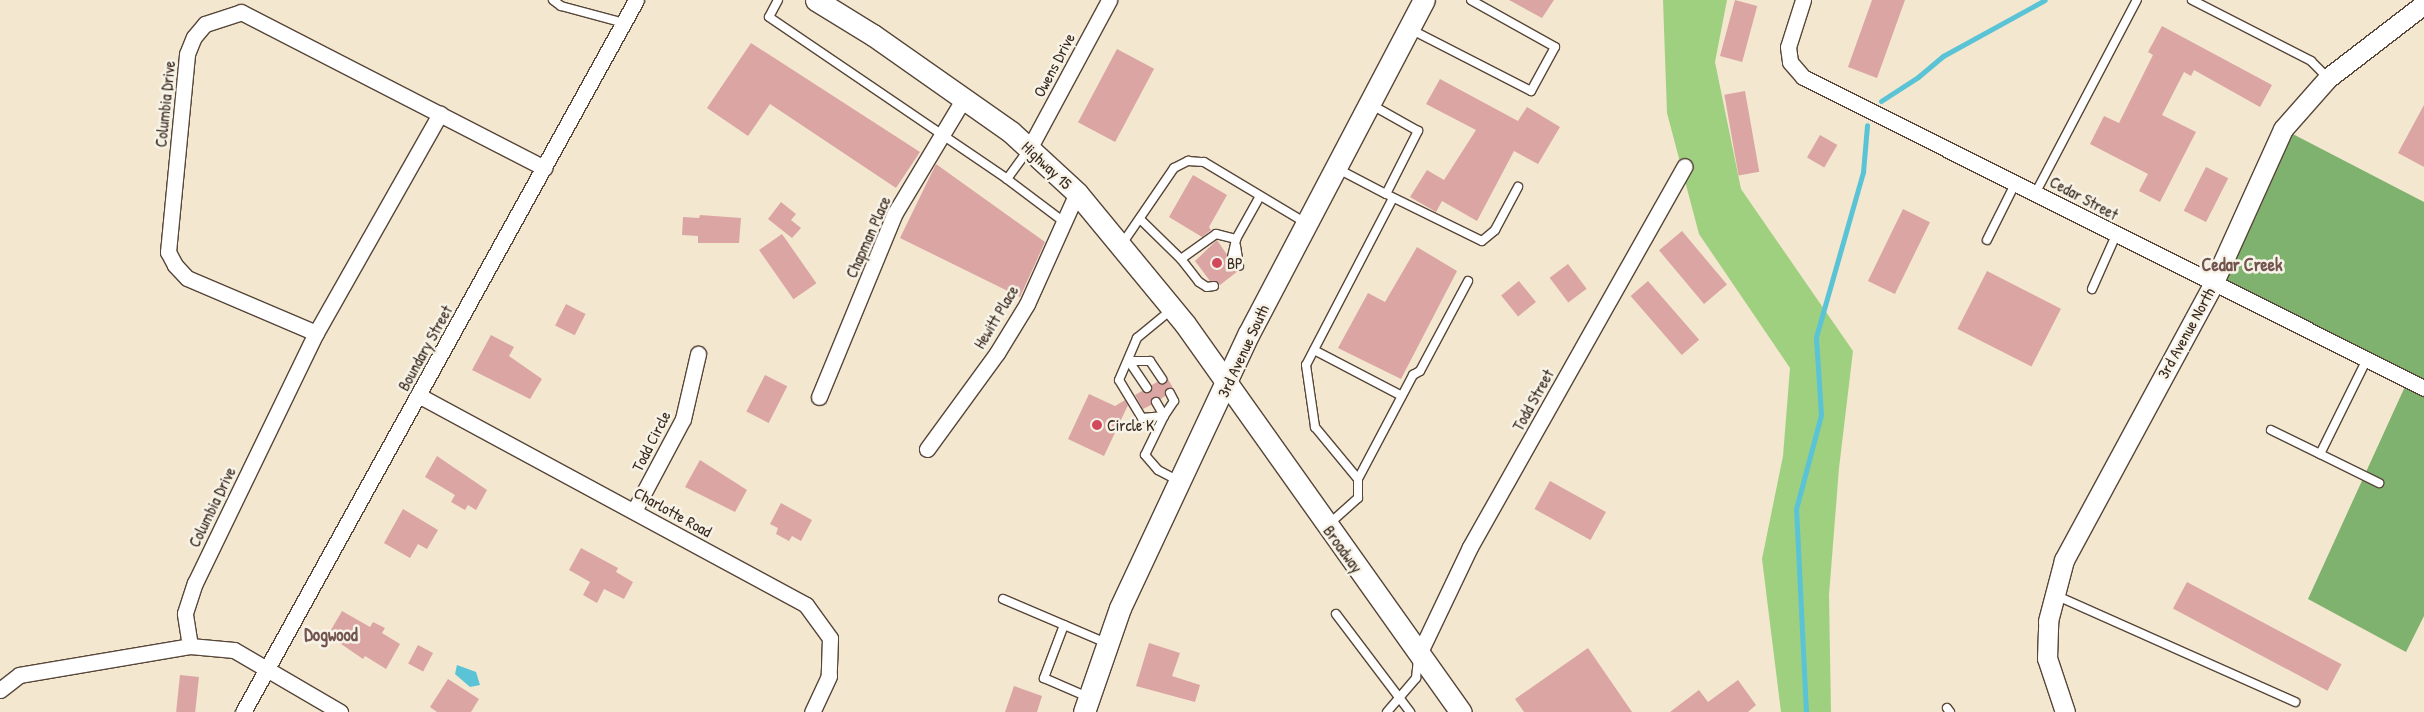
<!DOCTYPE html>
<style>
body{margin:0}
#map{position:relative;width:2424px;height:712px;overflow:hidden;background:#f3e7cf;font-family:"Patrick Hand",sans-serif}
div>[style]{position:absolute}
.green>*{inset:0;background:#9fd07f}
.forest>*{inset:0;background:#7fb26e}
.water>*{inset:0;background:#5ac3d5}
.stream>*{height:5px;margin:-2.5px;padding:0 2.5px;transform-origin:2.5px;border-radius:2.5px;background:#5ac3d5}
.building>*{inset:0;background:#dba5a3;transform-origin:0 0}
.roads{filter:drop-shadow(1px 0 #574639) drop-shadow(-1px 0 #574639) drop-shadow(0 1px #574639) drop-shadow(0 -1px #574639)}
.service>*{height:8px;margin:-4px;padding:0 4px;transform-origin:4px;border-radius:4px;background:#fff}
.minor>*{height:15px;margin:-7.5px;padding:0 7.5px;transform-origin:7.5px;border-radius:7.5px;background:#fff}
.tertiary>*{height:19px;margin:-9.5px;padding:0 9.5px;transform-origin:9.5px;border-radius:9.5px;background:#fff}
.secondary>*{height:21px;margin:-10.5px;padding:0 10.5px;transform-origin:10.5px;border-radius:10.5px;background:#fff}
.dots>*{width:14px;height:14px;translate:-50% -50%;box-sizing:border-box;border:2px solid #f7f3e8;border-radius:50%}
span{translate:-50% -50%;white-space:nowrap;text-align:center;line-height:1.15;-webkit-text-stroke:5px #f7f3e8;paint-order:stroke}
.street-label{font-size:16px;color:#3b2a1e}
.poi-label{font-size:16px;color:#3b2a1e}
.left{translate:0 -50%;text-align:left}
.neighbourhood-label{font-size:18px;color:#73554d;font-weight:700}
</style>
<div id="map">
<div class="green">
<div style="clip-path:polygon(1663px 0,1727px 0,1715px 62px,1741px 189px,1853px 351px,1839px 468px,1829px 595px,1831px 712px,1781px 712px,1762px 559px,1783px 456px,1790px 368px,1699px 234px,1667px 113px)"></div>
</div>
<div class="forest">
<div style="clip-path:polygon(2283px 129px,2424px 202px,2424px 616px,2406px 652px,2308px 599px,2408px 380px,2213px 284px)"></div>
</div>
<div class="water">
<div style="clip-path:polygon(457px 665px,476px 672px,480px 685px,470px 687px,455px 674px)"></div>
</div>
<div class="stream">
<div style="left:1881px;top:101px;width:44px;rotate:-33deg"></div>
<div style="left:1918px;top:77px;width:33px;rotate:-40deg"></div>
<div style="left:1943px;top:56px;width:116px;rotate:-28.8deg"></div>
<div style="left:1806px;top:712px;width:203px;rotate:-92.8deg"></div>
<div style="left:1796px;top:509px;width:97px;rotate:-75.1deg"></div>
<div style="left:1821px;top:415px;width:78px;rotate:-93.7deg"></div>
<div style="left:1816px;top:337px;width:172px;rotate:-74.1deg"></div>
<div style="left:1863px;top:172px;width:47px;rotate:-85.1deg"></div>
</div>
<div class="building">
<div style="clip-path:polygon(1509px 0,1554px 0,1542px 18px)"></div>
<div style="left:1735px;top:0;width:23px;height:58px;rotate:15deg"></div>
<div style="clip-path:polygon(1872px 0,1905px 0,1877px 78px,1848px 67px)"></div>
<div style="clip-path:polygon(2162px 26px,2272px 85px,2260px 107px,2194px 70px,2191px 76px,2184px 72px,2162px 115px,2196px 132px,2160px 202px,2139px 191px,2148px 174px,2090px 144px,2104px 116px,2119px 123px,2153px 55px,2148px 52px)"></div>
<div style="clip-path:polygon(751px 43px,920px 152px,896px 188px,770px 104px,748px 136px,707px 108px)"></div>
<div style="left:1117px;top:49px;width:42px;height:83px;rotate:28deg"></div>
<div style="clip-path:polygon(1440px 79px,1518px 121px,1527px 107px,1560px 127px,1538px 164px,1514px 151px,1477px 221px,1442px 201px,1436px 212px,1410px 197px,1427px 170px,1444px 180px,1476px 130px,1426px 104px)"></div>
<div style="left:1745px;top:91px;width:82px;height:21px;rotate:80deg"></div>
<div style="clip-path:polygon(2424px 105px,2424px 167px,2398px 153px)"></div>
<div style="left:1820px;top:135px;width:20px;height:26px;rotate:30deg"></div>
<div style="clip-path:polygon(936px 164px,1045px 242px,1020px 297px,900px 238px)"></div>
<div style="left:2206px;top:167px;width:25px;height:49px;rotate:27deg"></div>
<div style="clip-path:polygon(1193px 175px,1227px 195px,1209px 227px,1211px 230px,1202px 237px,1169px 217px)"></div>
<div style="clip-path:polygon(781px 202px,796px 214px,791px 220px,801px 228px,792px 238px,768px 219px)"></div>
<div style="left:1903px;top:209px;width:30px;height:80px;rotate:26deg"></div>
<div style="clip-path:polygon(700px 215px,741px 218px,739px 243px,698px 243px,698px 236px,682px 235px,683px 217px,699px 218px)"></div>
<div style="left:1682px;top:231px;width:70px;height:30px;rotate:50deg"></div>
<div style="left:782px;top:234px;width:60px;height:28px;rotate:55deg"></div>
<div style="clip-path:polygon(1217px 240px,1238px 271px,1220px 285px,1217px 281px,1210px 281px,1195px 261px)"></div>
<div style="clip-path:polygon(1417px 247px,1457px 271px,1401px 379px,1338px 348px,1368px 293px,1385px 302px)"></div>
<div style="left:1568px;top:264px;width:31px;height:23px;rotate:53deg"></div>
<div style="left:1987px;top:271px;width:83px;height:65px;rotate:27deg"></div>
<div style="left:1519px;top:281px;width:27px;height:23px;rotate:51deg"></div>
<div style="left:1648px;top:281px;width:78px;height:23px;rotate:49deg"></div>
<div style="left:566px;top:304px;width:22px;height:24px;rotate:27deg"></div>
<div style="clip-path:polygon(491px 335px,514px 347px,509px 356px,542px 379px,530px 399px,472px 370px)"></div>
<div style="left:765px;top:375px;width:25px;height:41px;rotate:27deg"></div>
<div style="clip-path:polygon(1168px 379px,1173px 388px,1166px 390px,1165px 396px,1161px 399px,1153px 397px,1151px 405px,1143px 409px,1135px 395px,1142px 391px,1150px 393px,1152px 385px,1157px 382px,1165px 384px)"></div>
<div style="clip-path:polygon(1089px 394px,1115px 406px,1125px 400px,1128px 405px,1104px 456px,1068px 439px)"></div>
<div style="clip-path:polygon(437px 456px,487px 490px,476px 510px,468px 505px,465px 510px,451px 502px,455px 495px,425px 477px)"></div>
<div style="clip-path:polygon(700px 460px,747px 490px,735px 512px,685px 487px)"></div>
<div style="left:1550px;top:481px;width:64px;height:32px;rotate:29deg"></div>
<div style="clip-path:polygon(781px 503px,812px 520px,801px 541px,792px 536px,789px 541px,776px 534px,778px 528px,770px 524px)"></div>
<div style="clip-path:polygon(403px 509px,438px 530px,427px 549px,418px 544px,410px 558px,384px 543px)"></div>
<div style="clip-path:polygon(581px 548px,618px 568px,616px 572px,633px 582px,624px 599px,604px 589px,597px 603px,583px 595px,590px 582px,569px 570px)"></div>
<div style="left:2187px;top:582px;width:175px;height:30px;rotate:28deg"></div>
<div style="clip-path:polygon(342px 611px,370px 627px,373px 622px,385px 628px,382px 633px,400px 644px,386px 669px,365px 656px,363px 659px,328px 635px)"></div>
<div style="clip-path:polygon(1149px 643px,1180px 653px,1172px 676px,1200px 685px,1195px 702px,1136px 686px)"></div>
<div style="left:418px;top:645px;width:17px;height:21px;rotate:28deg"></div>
<div style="clip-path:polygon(1588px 648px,1632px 712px,1524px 712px,1515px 699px)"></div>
<div style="left:180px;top:675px;width:19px;height:37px;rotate:6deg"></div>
<div style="clip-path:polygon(448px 679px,479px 699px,471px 712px,437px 712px,430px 707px)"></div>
<div style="clip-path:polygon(1738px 680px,1756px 705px,1748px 712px,1670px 712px,1699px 690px,1708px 702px)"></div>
<div style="clip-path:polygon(1014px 686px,1042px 696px,1037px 712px,1005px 712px)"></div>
</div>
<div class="roads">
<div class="service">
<div style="left:553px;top:0;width:10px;rotate:37deg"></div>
<div style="left:561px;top:6px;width:65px;rotate:15.1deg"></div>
<div style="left:778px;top:0;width:19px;rotate:118deg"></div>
<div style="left:769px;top:17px;width:288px;rotate:34.2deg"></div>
<div style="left:1007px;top:179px;width:36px;rotate:-54deg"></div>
<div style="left:2192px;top:0;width:134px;rotate:27.1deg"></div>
<div style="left:2311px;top:61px;width:24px;rotate:45deg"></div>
<div style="left:1410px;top:29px;width:136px;rotate:27.1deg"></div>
<div style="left:1531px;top:91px;width:50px;rotate:-61.4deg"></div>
<div style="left:1555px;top:47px;width:96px;rotate:-150.8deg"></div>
<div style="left:1338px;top:169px;width:54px;rotate:27.5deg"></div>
<div style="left:1386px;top:194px;width:71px;rotate:-63.1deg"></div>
<div style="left:1418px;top:131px;width:55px;rotate:-150.6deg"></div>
<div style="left:1007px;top:179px;width:71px;rotate:37deg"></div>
<div style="left:2036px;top:192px;width:217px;rotate:-62.3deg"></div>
<div style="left:1390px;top:196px;width:102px;rotate:26.1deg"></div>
<div style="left:1482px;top:241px;width:17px;rotate:-40deg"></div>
<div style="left:1495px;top:230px;width:49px;rotate:-61.9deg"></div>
<div style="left:1393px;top:198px;width:188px;rotate:117.5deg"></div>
<div style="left:1306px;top:365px;width:63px;rotate:81.7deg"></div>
<div style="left:1315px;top:427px;width:67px;rotate:50.4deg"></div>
<div style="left:1358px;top:479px;width:118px;rotate:-62.1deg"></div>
<div style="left:1413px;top:375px;width:8px;rotate:-30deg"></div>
<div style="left:1420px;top:371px;width:102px;rotate:-61.9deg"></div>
<div style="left:1140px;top:219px;width:57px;rotate:44.3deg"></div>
<div style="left:1181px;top:259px;width:43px;rotate:-35.5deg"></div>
<div style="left:1216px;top:234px;width:21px;rotate:14deg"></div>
<div style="left:1987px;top:240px;width:65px;rotate:-63.4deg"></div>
<div style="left:1122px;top:244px;width:92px;rotate:-55.6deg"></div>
<div style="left:1174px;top:168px;width:16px;rotate:-27deg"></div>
<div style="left:1188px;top:161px;width:16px;rotate:4deg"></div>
<div style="left:1204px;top:162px;width:119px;rotate:30.9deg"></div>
<div style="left:1236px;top:246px;width:20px;rotate:81deg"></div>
<div style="left:1232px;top:257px;width:18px;rotate:-77deg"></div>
<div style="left:1236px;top:239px;width:49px;rotate:-60.8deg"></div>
<div style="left:1181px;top:259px;width:29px;rotate:52deg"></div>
<div style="left:1199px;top:282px;width:9px;rotate:32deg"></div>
<div style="left:1207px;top:287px;width:7px;rotate:-8deg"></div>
<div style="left:2092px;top:289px;width:59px;rotate:-66deg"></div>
<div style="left:1314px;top:350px;width:99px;rotate:27.6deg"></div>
<div style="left:2367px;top:359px;width:106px;rotate:116.3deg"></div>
<div style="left:2320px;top:454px;width:66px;rotate:26.2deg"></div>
<div style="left:1147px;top:388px;width:32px;rotate:-124deg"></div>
<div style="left:1129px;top:361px;width:21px"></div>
<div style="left:1150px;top:361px;width:22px;rotate:56deg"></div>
<div style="left:1170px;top:393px;width:9px;rotate:63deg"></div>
<div style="left:1174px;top:401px;width:18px;rotate:124deg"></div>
<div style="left:1164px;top:416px;width:22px;rotate:175deg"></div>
<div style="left:1142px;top:418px;width:44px;rotate:-121.2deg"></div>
<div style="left:1119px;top:380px;width:46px;rotate:-66.8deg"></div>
<div style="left:1137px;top:338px;width:44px;rotate:-39.5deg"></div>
<div style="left:1156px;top:402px;width:16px;rotate:60deg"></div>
<div style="left:1164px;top:416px;width:43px;rotate:116deg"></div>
<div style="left:1145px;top:455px;width:20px;rotate:49deg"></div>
<div style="left:1158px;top:470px;width:24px;rotate:28deg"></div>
<div style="left:2271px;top:430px;width:55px;rotate:26.1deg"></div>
<div style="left:1329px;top:524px;width:39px;rotate:-42deg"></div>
<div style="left:1358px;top:498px;width:19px;rotate:-90deg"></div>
<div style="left:2055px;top:595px;width:263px;rotate:24deg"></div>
<div style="left:1003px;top:599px;width:112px;rotate:23.1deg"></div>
<div style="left:1336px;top:614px;width:123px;rotate:52.9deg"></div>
<div style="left:1064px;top:625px;width:57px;rotate:110.7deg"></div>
<div style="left:1044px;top:678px;width:48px;rotate:23.4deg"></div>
<div style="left:1947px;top:708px;width:5px;rotate:53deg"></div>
<div style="left:1387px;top:712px;width:45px;rotate:-49.5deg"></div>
<div style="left:1416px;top:678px;width:19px;rotate:-84deg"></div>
</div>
<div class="minor">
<div style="left:1803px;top:0;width:49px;rotate:107.7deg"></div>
<div style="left:1788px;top:47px;width:15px;rotate:82deg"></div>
<div style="left:1790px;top:62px;width:20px;rotate:49deg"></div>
<div style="left:1803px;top:77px;width:695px;rotate:26.6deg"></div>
<div style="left:1030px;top:147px;width:167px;rotate:-61.7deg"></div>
<div style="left:316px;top:333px;width:140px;rotate:-156.9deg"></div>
<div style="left:187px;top:278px;width:18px;rotate:-133deg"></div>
<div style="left:175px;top:265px;width:15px;rotate:-118deg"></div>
<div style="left:168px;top:252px;width:199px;rotate:-84.5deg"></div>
<div style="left:187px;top:54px;width:18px;rotate:-68deg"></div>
<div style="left:194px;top:37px;width:17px;rotate:-50deg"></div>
<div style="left:205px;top:24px;width:38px;rotate:-18deg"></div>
<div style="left:241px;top:12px;width:341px;rotate:27.2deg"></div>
<div style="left:418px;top:395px;width:441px;rotate:28.4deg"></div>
<div style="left:806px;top:605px;width:41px;rotate:54deg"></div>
<div style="left:830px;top:638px;width:38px;rotate:92deg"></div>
<div style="left:829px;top:676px;width:40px;rotate:115deg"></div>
<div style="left:819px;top:397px;width:199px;rotate:-67.6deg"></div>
<div style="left:895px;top:213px;width:134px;rotate:-59deg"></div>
<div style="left:927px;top:449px;width:119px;rotate:-53.9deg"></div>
<div style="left:997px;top:353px;width:57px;rotate:-58.5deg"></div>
<div style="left:1027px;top:304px;width:122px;rotate:-65.8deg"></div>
<div style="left:634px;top:511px;width:104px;rotate:-62deg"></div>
<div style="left:683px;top:419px;width:67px;rotate:-77deg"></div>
<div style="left:190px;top:646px;width:33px;rotate:-99deg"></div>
<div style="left:185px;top:613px;width:32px;rotate:-72deg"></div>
<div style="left:195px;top:583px;width:278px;rotate:-64.2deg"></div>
<div style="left:316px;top:333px;width:252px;rotate:-60.5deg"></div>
<div style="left:1419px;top:654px;width:119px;rotate:-64.5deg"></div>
<div style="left:1470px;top:547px;width:437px;rotate:-60.6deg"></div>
<div style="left:0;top:690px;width:24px;rotate:-38deg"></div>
<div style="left:19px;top:675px;width:173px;rotate:-9.6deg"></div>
<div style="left:190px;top:646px;width:44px;rotate:5.2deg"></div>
<div style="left:234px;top:650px;width:123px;rotate:30.3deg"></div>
<div style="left:243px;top:712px;width:813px;rotate:-61.1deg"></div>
</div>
<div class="tertiary">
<div style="left:2065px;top:712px;width:57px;rotate:-108.4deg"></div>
<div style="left:2047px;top:658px;width:37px;rotate:-88deg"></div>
<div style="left:2048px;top:621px;width:63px;rotate:-75.3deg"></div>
<div style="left:2064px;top:560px;width:314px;rotate:-61.6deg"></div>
<div style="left:2213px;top:284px;width:170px;rotate:-65.7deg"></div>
<div style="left:2283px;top:129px;width:68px;rotate:-48.6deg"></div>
<div style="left:2328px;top:78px;width:121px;rotate:-37.6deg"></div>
</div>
<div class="secondary">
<div style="left:816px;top:0;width:67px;rotate:31.6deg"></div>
<div style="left:873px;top:35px;width:169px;rotate:35.1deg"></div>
<div style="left:1011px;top:132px;width:90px;rotate:42.7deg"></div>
<div style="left:1077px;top:193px;width:170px;rotate:50.5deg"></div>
<div style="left:1185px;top:324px;width:476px;rotate:54.6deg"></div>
<div style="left:1084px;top:712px;width:110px;rotate:-70.9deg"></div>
<div style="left:1120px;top:608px;width:304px;rotate:-64.9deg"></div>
<div style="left:1249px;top:333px;width:376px;rotate:-62.3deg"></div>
</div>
</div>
<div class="dots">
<div style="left:1217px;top:263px;background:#d1495b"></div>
<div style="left:1097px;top:425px;background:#d1495b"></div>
</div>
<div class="street-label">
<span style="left:1054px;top:65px;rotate:-62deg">Owens Drive</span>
<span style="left:165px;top:104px;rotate:-84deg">Columbia Drive</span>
<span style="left:1047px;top:165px;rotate:43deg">Highway 15</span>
<span style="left:2084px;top:198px;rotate:28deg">Cedar Street</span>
<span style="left:868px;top:237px;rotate:-66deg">Chapman Place</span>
<span style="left:996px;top:317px;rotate:-59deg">Hewitt Place</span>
<span style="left:2186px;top:333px;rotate:-61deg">3rd Avenue North</span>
<span style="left:425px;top:348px;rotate:-61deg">Boundary Street</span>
<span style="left:1243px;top:351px;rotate:-65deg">3rd Avenue South</span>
<span style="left:1533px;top:400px;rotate:-61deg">Todd Street</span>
<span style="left:651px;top:441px;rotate:-63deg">Todd Circle</span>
<span style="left:212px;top:507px;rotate:-64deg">Columbia Drive</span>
<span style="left:673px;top:512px;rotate:29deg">Charlotte Road</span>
<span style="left:1343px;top:549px;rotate:54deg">Broadway</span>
</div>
<div class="poi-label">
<span class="left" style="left:1227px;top:263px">BP</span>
<span class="left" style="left:1107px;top:425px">Circle K</span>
</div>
<div class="neighbourhood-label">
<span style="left:2242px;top:265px">Cedar Creek</span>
<span style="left:331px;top:635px">Dogwood</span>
</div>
</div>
